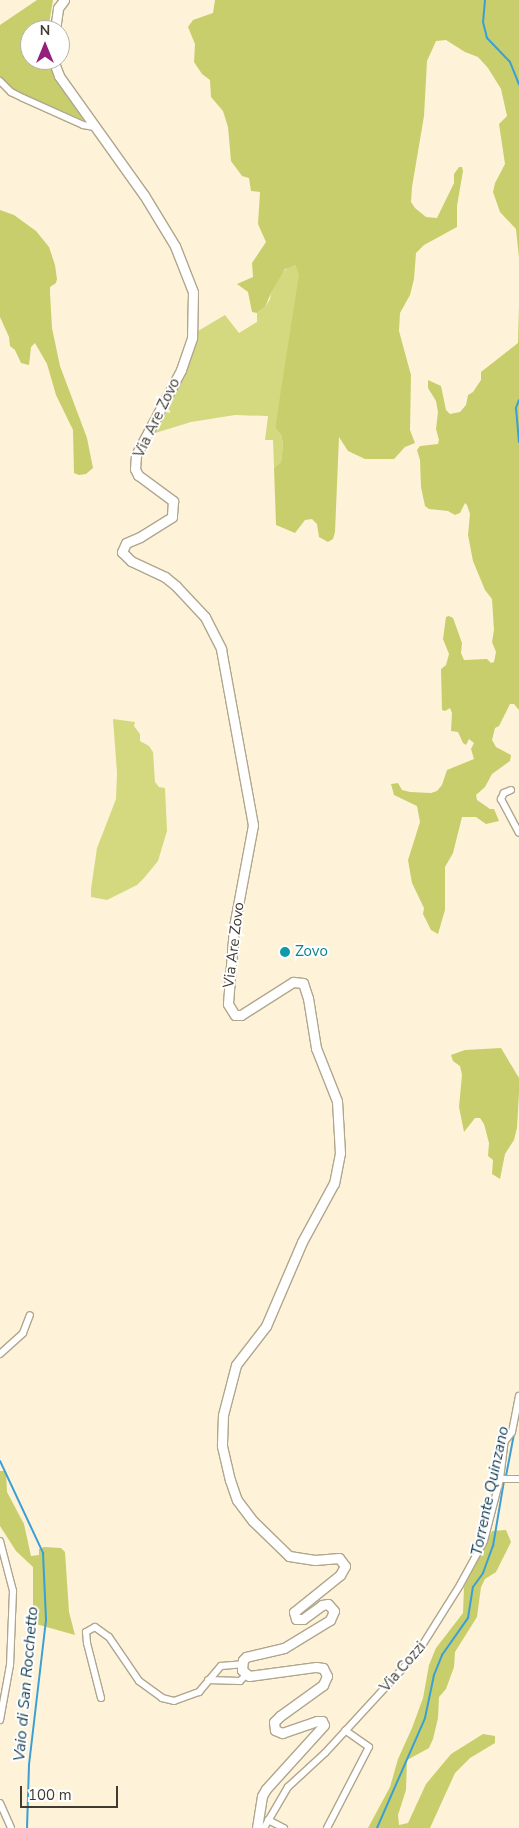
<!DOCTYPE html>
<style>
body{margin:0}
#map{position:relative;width:519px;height:1828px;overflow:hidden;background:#fef3d8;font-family:"Nunito Sans",sans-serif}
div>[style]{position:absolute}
.green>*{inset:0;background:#d4d980}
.forest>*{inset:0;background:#c8ce6b}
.stream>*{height:2px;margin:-1px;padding:0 1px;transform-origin:1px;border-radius:1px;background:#399fd6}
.roads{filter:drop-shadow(1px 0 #b0a68d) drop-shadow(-1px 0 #b0a68d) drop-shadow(0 1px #b0a68d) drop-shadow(0 -1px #b0a68d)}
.minor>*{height:6px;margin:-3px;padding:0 3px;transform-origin:3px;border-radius:3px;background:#fff}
.tertiary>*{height:9px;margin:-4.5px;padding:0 4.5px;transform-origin:4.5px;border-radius:4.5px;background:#fff}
.dots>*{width:14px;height:14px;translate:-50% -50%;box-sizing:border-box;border:2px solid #fff;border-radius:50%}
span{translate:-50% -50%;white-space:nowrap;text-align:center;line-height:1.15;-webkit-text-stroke:4px #fff;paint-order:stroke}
.street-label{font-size:15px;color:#403c31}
.culture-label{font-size:15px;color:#0d838f}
.left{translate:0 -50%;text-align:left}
.water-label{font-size:16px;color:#143e55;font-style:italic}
.north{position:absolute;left:20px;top:20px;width:50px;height:50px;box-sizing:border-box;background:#fff;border:1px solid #b3b1ad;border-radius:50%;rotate:0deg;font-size:14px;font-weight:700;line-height:20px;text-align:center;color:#403c31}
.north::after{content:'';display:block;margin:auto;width:18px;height:22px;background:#951f7c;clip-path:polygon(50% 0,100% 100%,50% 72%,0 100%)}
.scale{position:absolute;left:20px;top:1786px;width:98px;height:22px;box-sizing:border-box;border:2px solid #403c31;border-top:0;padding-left:6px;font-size:15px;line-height:18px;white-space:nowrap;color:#403c31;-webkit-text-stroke:4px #fff;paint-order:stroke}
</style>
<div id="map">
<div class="green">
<div style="clip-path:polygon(295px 265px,299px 274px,300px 284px,275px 428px,281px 435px,283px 444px,281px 462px,274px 468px,273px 440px,265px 440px,268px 416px,235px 415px,210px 419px,191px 422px,152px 434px,171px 404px,188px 365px,198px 331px,225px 315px,239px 333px,257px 322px,257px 313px,265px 307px,270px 299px,271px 293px,281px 274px,289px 266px)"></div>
<div style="clip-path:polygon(113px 719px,135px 722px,134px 726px,140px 734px,140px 741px,149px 746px,153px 752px,155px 782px,159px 787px,165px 788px,167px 831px,158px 861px,144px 878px,137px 885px,107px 900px,91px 897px,91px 889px,97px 848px,116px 799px,117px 773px)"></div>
</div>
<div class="forest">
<div style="clip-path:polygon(37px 0,53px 0,48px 30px,30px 30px,30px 60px,50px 60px,59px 81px,85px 121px,18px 92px,0 79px,0 25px)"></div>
<div style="clip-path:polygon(215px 0,519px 0,519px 258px,516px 229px,500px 212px,493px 192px,495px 183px,505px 164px,499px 124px,507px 116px,501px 89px,488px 68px,478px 57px,465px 52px,446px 40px,436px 41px,427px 61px,424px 116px,412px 187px,411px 202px,415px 208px,426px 217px,437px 218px,454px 183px,454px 174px,459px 167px,462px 167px,463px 171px,457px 206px,457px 227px,424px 245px,416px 253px,414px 279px,410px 295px,400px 313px,399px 331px,411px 375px,410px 430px,415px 443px,405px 447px,394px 459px,365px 459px,348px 451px,339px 437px,335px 532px,333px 539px,328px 542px,319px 537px,317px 524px,312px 519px,305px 520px,295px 533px,276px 525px,274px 468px,281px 462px,283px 444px,281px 435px,275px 428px,299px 275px,295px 265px,285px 269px,271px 293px,265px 307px,257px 313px,252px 312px,248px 292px,237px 284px,253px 277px,252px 263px,266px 242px,258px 224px,260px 192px,251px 191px,249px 178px,242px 176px,231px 161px,228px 127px,223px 111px,211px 97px,210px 80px,202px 74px,194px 62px,195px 44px,188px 27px,193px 20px,213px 13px)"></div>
<div style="clip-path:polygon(0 210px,14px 215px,36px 231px,49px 247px,55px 265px,57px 279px,56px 283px,50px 287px,50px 293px,52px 328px,60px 366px,87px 438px,93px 468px,86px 474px,79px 475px,74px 473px,73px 430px,56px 395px,47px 364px,35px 343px,31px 347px,29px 365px,21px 363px,15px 350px,10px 346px,9px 337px,0 317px)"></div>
<div style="clip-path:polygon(519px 305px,519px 710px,514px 704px,510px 704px,499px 726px,495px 728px,492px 740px,496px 747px,511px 755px,510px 761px,492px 774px,485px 787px,476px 795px,477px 800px,490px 809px,494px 809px,499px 821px,486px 824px,476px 817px,462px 817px,453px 853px,445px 867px,445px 910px,438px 934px,431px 930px,423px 914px,424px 908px,412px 883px,408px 860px,420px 822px,417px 806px,394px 795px,391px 784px,398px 783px,402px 790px,410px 792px,431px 793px,437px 791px,442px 785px,447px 770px,474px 759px,471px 749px,474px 743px,469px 739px,466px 745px,463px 743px,458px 732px,451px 731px,452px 713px,450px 708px,445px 711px,442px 710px,441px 669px,446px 665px,449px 654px,443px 639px,446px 617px,449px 616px,453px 618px,462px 643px,461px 653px,464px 660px,487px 659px,491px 663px,494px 662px,496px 652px,492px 642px,494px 630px,492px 599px,485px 590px,473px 561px,468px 535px,470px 514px,467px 505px,465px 503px,460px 513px,455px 515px,448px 511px,429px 509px,425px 506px,421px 487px,420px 460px,417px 450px,420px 446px,438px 444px,439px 440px,436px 429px,438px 412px,436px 401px,428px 388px,428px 380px,441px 386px,446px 410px,450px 414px,460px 412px,466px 405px,468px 395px,473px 392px,481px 380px,481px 372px,518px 343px)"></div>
<div style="clip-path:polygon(501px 1048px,519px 1078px,519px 1092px,517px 1128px,514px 1140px,505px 1154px,500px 1179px,492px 1174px,493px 1160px,488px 1156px,489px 1143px,484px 1124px,480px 1118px,475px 1118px,464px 1132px,459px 1107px,462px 1075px,460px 1066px,453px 1061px,451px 1055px,465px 1050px)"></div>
<div style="clip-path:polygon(0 1471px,6px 1471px,7px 1492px,24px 1524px,31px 1556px,39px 1555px,39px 1549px,44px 1547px,61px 1548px,65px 1552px,69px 1612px,75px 1635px,36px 1624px,33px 1613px,33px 1567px,16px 1551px,0 1526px)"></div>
<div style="clip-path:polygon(506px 1530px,511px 1542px,496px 1572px,485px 1579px,481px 1587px,477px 1617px,455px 1652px,454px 1667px,446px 1689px,439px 1697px,438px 1718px,433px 1739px,429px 1748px,407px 1760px,406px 1790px,398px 1815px,399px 1825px,408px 1823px,426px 1784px,451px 1754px,483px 1734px,495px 1736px,495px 1743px,470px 1758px,455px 1773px,430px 1828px,368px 1828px,390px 1787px,398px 1759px,412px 1728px,423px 1698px,429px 1665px,436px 1648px,463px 1613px,464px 1587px,492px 1531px)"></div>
</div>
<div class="stream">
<div style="left:485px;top:0;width:22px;rotate:95deg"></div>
<div style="left:483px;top:22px;width:16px;rotate:76deg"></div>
<div style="left:487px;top:38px;width:33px;rotate:46deg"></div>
<div style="left:510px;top:62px;width:24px;rotate:68deg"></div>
<div style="left:519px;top:400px;width:9px;rotate:111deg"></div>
<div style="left:516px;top:408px;width:34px;rotate:85deg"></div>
<div style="left:0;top:1461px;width:102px;rotate:64.9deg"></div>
<div style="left:43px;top:1553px;width:67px;rotate:87.4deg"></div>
<div style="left:46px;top:1620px;width:146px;rotate:96.7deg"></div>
<div style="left:29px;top:1765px;width:63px;rotate:91.8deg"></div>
<div style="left:506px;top:1476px;width:43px;rotate:-79.2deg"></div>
<div style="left:377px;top:1828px;width:120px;rotate:-66.4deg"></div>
<div style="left:425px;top:1718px;width:44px;rotate:-78.2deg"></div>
<div style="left:434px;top:1675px;width:22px;rotate:-68deg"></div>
<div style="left:442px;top:1655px;width:45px;rotate:-54.9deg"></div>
<div style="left:468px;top:1618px;width:31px;rotate:-81deg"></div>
<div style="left:473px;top:1587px;width:17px;rotate:-54deg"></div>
<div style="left:483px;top:1573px;width:29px;rotate:-70deg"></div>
<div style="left:493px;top:1546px;width:66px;rotate:-80.4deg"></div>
</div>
<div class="roads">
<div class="minor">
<div style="left:0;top:81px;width:16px;rotate:45deg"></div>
<div style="left:11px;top:92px;width:13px;rotate:27deg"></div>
<div style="left:23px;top:98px;width:66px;rotate:24.2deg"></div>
<div style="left:83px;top:125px;width:10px;rotate:11deg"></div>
<div style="left:511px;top:790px;width:8px;rotate:157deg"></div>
<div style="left:504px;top:793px;width:7px;rotate:117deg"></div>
<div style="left:501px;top:799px;width:38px;rotate:62deg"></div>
<div style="left:0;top:1354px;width:31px;rotate:-42deg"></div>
<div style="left:23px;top:1333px;width:19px;rotate:-69deg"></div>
<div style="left:500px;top:1479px;width:38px;rotate:-83deg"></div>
<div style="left:505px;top:1441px;width:11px;rotate:-52deg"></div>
<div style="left:512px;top:1432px;width:37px;rotate:-79deg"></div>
<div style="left:0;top:1541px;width:52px;rotate:75.4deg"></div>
<div style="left:13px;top:1591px;width:74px;rotate:92.3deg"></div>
<div style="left:10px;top:1665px;width:56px;rotate:100.3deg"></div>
<div style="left:208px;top:1680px;width:32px;rotate:2deg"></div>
<div style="left:240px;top:1681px;width:8px;rotate:-45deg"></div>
<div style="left:101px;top:1698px;width:57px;rotate:-104.3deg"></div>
<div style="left:87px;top:1643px;width:11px;rotate:-95deg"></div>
<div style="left:86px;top:1632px;width:10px;rotate:-29deg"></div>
<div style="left:95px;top:1627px;width:17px;rotate:36deg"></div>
<div style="left:109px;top:1637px;width:53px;rotate:55.7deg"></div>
<div style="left:139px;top:1681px;width:29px;rotate:36deg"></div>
<div style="left:162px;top:1698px;width:12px;rotate:14deg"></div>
<div style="left:174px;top:1701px;width:27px;rotate:-20deg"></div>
<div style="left:199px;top:1692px;width:34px;rotate:-50deg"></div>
<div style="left:221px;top:1666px;width:21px;rotate:-5deg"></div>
<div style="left:0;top:1803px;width:27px;rotate:66deg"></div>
<div style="left:268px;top:1820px;width:18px;rotate:27deg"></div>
<div style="left:264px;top:1828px;width:48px;rotate:-59.7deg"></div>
<div style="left:288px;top:1787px;width:50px;rotate:-42.6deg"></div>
<div style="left:325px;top:1753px;width:137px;rotate:-47.4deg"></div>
<div style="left:418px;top:1652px;width:79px;rotate:-57.9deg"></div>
<div style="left:460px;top:1585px;width:50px;rotate:-61.4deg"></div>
<div style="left:484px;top:1541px;width:64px;rotate:-75.5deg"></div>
<div style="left:500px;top:1479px;width:19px"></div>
<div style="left:327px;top:1828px;width:91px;rotate:-62.6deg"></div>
<div style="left:369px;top:1747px;width:29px;rotate:-145deg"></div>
</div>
<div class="tertiary">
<div style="left:55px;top:30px;width:22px;rotate:-82deg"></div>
<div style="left:58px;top:8px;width:10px;rotate:-53deg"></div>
<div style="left:53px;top:60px;width:17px;rotate:69deg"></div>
<div style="left:59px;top:76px;width:146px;rotate:54.5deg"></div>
<div style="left:144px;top:195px;width:60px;rotate:58.7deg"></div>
<div style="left:175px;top:246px;width:49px;rotate:68.6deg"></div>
<div style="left:193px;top:292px;width:46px;rotate:91.2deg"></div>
<div style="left:192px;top:338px;width:34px;rotate:109deg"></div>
<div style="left:181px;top:370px;width:96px;rotate:117.9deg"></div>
<div style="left:136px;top:455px;width:14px;rotate:94deg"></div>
<div style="left:135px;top:469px;width:7px;rotate:63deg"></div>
<div style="left:138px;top:475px;width:44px;rotate:36.6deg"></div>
<div style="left:173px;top:501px;width:16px;rotate:94deg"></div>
<div style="left:172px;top:517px;width:38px;rotate:148deg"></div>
<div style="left:140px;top:537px;width:15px;rotate:157deg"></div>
<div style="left:126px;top:543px;width:10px;rotate:114deg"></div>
<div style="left:122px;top:552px;width:13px;rotate:45deg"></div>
<div style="left:131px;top:561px;width:38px;rotate:25deg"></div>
<div style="left:165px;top:577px;width:14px;rotate:39deg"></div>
<div style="left:176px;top:586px;width:42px;rotate:46.9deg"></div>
<div style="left:205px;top:617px;width:36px;rotate:63deg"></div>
<div style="left:221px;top:649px;width:179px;rotate:79.7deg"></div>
<div style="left:253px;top:825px;width:104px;rotate:100.6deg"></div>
<div style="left:234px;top:927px;width:77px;rotate:94.5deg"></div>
<div style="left:228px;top:1004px;width:13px;rotate:58deg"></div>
<div style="left:235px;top:1015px;width:6px"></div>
<div style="left:241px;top:1015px;width:62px;rotate:-32.4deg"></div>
<div style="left:293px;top:982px;width:10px;rotate:6deg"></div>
<div style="left:303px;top:983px;width:16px;rotate:72deg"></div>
<div style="left:308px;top:998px;width:51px;rotate:80.9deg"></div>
<div style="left:316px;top:1048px;width:57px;rotate:68.4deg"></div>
<div style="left:337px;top:1101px;width:52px;rotate:86.7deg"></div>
<div style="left:340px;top:1153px;width:31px;rotate:101deg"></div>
<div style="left:334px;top:1183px;width:67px;rotate:118.5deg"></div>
<div style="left:302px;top:1242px;width:91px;rotate:113.2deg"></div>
<div style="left:266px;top:1326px;width:49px;rotate:127.6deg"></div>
<div style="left:236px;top:1365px;width:52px;rotate:104.6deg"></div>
<div style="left:223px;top:1415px;width:31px;rotate:92deg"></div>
<div style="left:222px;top:1446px;width:35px;rotate:77deg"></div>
<div style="left:230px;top:1480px;width:21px;rotate:71deg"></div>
<div style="left:237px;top:1500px;width:26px;rotate:53deg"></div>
<div style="left:253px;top:1521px;width:50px;rotate:44.2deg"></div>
<div style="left:289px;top:1556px;width:26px;rotate:9deg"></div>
<div style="left:315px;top:1560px;width:24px;rotate:-5deg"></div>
<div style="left:339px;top:1558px;width:10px;rotate:53deg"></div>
<div style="left:345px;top:1566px;width:10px;rotate:119deg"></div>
<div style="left:340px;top:1575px;width:59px;rotate:141.2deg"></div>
<div style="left:294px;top:1612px;width:7px;rotate:74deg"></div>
<div style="left:296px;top:1619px;width:7px"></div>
<div style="left:303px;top:1619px;width:24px;rotate:-36deg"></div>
<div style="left:322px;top:1605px;width:6px;rotate:-9deg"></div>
<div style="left:328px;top:1604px;width:9px;rotate:49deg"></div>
<div style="left:334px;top:1611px;width:10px;rotate:114deg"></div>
<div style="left:330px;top:1620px;width:54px;rotate:148.7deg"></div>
<div style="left:284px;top:1648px;width:39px;rotate:167deg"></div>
<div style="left:246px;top:1657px;width:4px;rotate:135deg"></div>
<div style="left:243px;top:1660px;width:10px;rotate:96deg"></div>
<div style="left:242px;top:1670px;width:9px;rotate:41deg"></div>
<div style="left:249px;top:1676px;width:68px;rotate:-7.7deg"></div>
<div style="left:316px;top:1667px;width:7px;rotate:8deg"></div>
<div style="left:323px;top:1668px;width:9px;rotate:63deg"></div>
<div style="left:327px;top:1676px;width:10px;rotate:114deg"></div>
<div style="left:323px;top:1685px;width:53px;rotate:144.2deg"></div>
<div style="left:280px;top:1716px;width:8px;rotate:135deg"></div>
<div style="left:274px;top:1722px;width:8px;rotate:83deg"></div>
<div style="left:275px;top:1730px;width:8px;rotate:23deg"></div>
<div style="left:282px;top:1733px;width:37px;rotate:-19deg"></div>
<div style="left:317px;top:1721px;width:5px"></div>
<div style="left:322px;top:1721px;width:4px;rotate:63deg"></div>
<div style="left:324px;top:1725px;width:86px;rotate:132.2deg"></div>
<div style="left:266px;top:1789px;width:8px;rotate:120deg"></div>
<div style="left:262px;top:1796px;width:32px;rotate:99deg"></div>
</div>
</div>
<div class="dots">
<div style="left:285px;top:952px;background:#0f9aa8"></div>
</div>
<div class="street-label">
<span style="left:157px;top:418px;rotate:-64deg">Via Are Zovo</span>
<span style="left:234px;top:945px;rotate:-83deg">Via Are Zovo</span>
<span style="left:403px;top:1667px;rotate:-49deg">Via Cozzi</span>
</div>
<div class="culture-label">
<span class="left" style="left:295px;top:952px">Zovo</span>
</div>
<div class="water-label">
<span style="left:490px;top:1491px;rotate:-78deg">Torrente Quinzano</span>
<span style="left:26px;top:1684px;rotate:-85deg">Vaio di San Rocchetto</span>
</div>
<div class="north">N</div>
<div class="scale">100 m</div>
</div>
